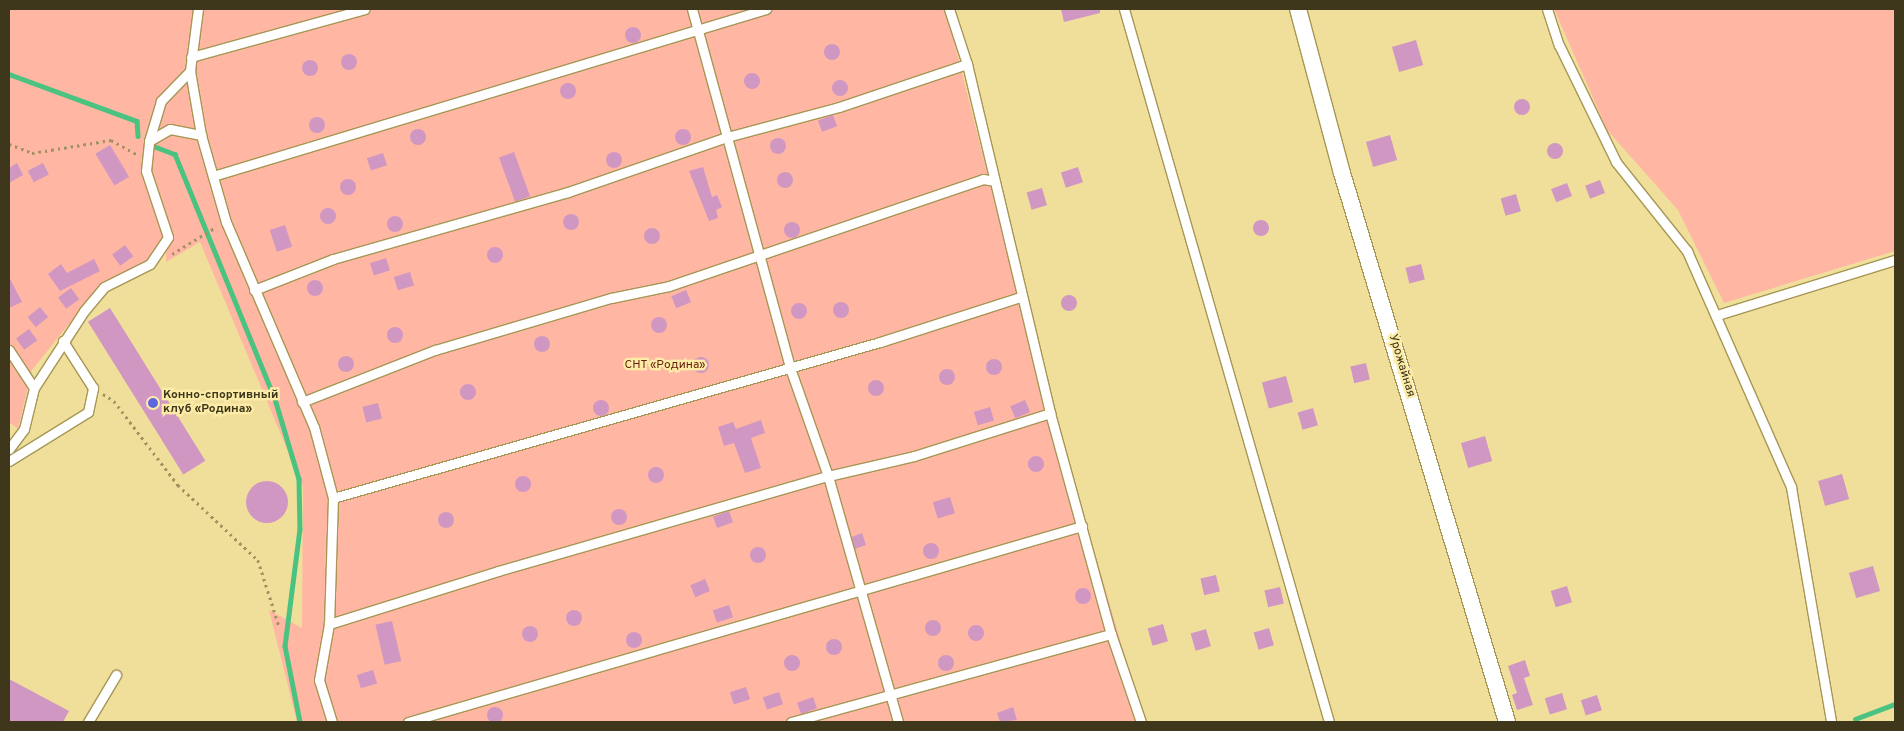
<!DOCTYPE html>
<meta charset="utf-8">
<style>
body{margin:0}
#map{position:relative;width:1904px;height:731px;overflow:hidden;background:#f0df9b;font-family:Overpass,sans-serif}
div>[style]{position:absolute}
.green>*{inset:0;background:#ffb7a3}
.stream>*{height:4.5px;margin:-2.25px;padding:0 2.25px;transform-origin:2.25px;border-radius:2.25px;background:#4ac280}
.building>*{inset:0;background:#d097c2;transform-origin:0 0}
.round{border-radius:50%}
.path>*{height:2.5px;margin-top:-1.25px;transform-origin:0;background:repeating-linear-gradient(90deg,#9f9361 0 2.5px,transparent 0 6.5px)}
.roads{filter:drop-shadow(1px 0 #a69654) drop-shadow(-1px 0 #a69654) drop-shadow(0 1px #a69654) drop-shadow(0 -1px #a69654)}
.lane>*{height:9px;margin:-4.5px;padding:0 4.5px;transform-origin:4.5px;border-radius:4.5px;background:#fff}
.street>*{height:16px;margin:-8px;padding:0 8px;transform-origin:8px;border-radius:8px;background:#fff}
.dots>*{width:14px;height:14px;translate:-50% -50%;box-sizing:border-box;border:2px solid #fdeca7;border-radius:50%}
span{translate:-50% -50%;white-space:nowrap;text-align:center;line-height:1.15;-webkit-text-stroke:4.5px #fdeca7;paint-order:stroke}
.park-label{font-size:12px;color:#651f0c}
.street-label{font-size:12px;color:#3e371c}
.poi-label{font-size:12px;color:#3e371c;font-weight:700}
.left{translate:0 -50%;text-align:left}
.frame{position:absolute;inset:0;border:10px solid #3e371c;pointer-events:none}
</style>
<div id="map">
<div class="green">
<div style="clip-path:polygon(9px 9px,946px 9px,1005px 244px,1144px 722px,297px 722px,269px 610px,302px 628px,303px 487px,200px 242px,166px 262px,166px 251px,101px 284px,32px 370px,18px 429px,9px 422px)"></div>
<div style="clip-path:polygon(1554px 9px,1895px 9px,1895px 251px,1724px 303px,1678px 210px,1607px 130px)"></div>
</div>
<div class="stream">
<div style="left:9px;top:74px;width:136px;rotate:20.2deg"></div>
<div style="left:137px;top:121px;width:15px;rotate:86deg"></div>
<div style="left:151px;top:145px;width:26px;rotate:21deg"></div>
<div style="left:175px;top:154px;width:265px;rotate:67.8deg"></div>
<div style="left:275px;top:399px;width:84px;rotate:73.3deg"></div>
<div style="left:299px;top:479px;width:50px;rotate:88.9deg"></div>
<div style="left:300px;top:529px;width:118px;rotate:97.3deg"></div>
<div style="left:285px;top:646px;width:77px;rotate:78.8deg"></div>
<div style="left:1855px;top:719px;width:43px;rotate:-20.6deg"></div>
</div>
<div class="building">
<div style="clip-path:polygon(1061px 9px,1100px 9px,1100px 13px,1064px 22px)"></div>
<div class="round" style="left:625px;top:27px;width:16px;height:16px"></div>
<div style="left:1416px;top:40px;width:26px;height:25px;rotate:74deg"></div>
<div class="round" style="left:824px;top:44px;width:16px;height:16px"></div>
<div class="round" style="left:341px;top:54px;width:16px;height:16px"></div>
<div class="round" style="left:302px;top:60px;width:16px;height:16px"></div>
<div class="round" style="left:744px;top:73px;width:16px;height:16px"></div>
<div class="round" style="left:832px;top:80px;width:16px;height:16px"></div>
<div class="round" style="left:560px;top:83px;width:16px;height:16px"></div>
<div class="round" style="left:1514px;top:99px;width:16px;height:16px"></div>
<div style="left:833px;top:115px;width:12px;height:16px;rotate:70deg"></div>
<div class="round" style="left:309px;top:117px;width:16px;height:16px"></div>
<div class="round" style="left:410px;top:129px;width:16px;height:16px"></div>
<div class="round" style="left:675px;top:129px;width:16px;height:16px"></div>
<div style="left:1390px;top:135px;width:26px;height:25px;rotate:74deg"></div>
<div class="round" style="left:770px;top:138px;width:16px;height:16px"></div>
<div class="round" style="left:1547px;top:143px;width:16px;height:16px"></div>
<div style="left:110px;top:145px;width:37px;height:17px;rotate:59deg"></div>
<div class="round" style="left:606px;top:152px;width:16px;height:16px"></div>
<div style="left:514px;top:152px;width:47px;height:16px;rotate:70deg"></div>
<div style="left:383px;top:153px;width:13px;height:17px;rotate:72deg"></div>
<div style="clip-path:polygon(17px 163px,23px 175px,9px 183px,9px 168px)"></div>
<div style="left:43px;top:163px;width:13px;height:17px;rotate:63deg"></div>
<div style="clip-path:polygon(703px 167px,712px 197px,717px 195px,722px 207px,716px 210px,718px 218px,709px 221px,689px 171px)"></div>
<div style="left:1078px;top:167px;width:16px;height:18px;rotate:72deg"></div>
<div class="round" style="left:777px;top:172px;width:16px;height:16px"></div>
<div class="round" style="left:340px;top:179px;width:16px;height:16px"></div>
<div style="left:1600px;top:180px;width:14px;height:16px;rotate:69deg"></div>
<div style="left:1567px;top:183px;width:14px;height:17px;rotate:69deg"></div>
<div style="left:1042px;top:188px;width:18px;height:16px;rotate:74deg"></div>
<div style="left:1516px;top:194px;width:18px;height:16px;rotate:74deg"></div>
<div class="round" style="left:320px;top:208px;width:16px;height:16px"></div>
<div class="round" style="left:563px;top:214px;width:16px;height:16px"></div>
<div class="round" style="left:387px;top:216px;width:16px;height:16px"></div>
<div class="round" style="left:1253px;top:220px;width:16px;height:16px"></div>
<div class="round" style="left:784px;top:222px;width:16px;height:16px"></div>
<div style="left:285px;top:225px;width:23px;height:16px;rotate:72deg"></div>
<div class="round" style="left:644px;top:228px;width:16px;height:16px"></div>
<div style="left:125px;top:245px;width:14px;height:16px;rotate:54deg"></div>
<div class="round" style="left:487px;top:247px;width:16px;height:16px"></div>
<div style="left:386px;top:258px;width:13px;height:17px;rotate:72deg"></div>
<div style="clip-path:polygon(94px 259px,100px 271px,60px 291px,48px 274px,61px 264px,67px 273px)"></div>
<div style="left:1421px;top:264px;width:16px;height:16px;rotate:76deg"></div>
<div style="left:410px;top:272px;width:14px;height:17px;rotate:73deg"></div>
<div style="clip-path:polygon(9px 277px,22px 302px,9px 308px)"></div>
<div class="round" style="left:307px;top:280px;width:16px;height:16px"></div>
<div style="left:71px;top:288px;width:14px;height:16px;rotate:54deg"></div>
<div style="left:686px;top:290px;width:13px;height:16px;rotate:67deg"></div>
<div class="round" style="left:1061px;top:295px;width:16px;height:16px"></div>
<div class="round" style="left:833px;top:302px;width:16px;height:16px"></div>
<div class="round" style="left:791px;top:303px;width:16px;height:16px"></div>
<div style="left:40px;top:307px;width:13px;height:16px;rotate:51deg"></div>
<div style="left:110px;top:308px;width:180px;height:26px;rotate:58deg"></div>
<div class="round" style="left:651px;top:317px;width:16px;height:16px"></div>
<div class="round" style="left:387px;top:327px;width:16px;height:16px"></div>
<div style="left:29px;top:329px;width:14px;height:16px;rotate:54deg"></div>
<div class="round" style="left:534px;top:336px;width:16px;height:16px"></div>
<div class="round" style="left:338px;top:356px;width:16px;height:16px"></div>
<div class="round" style="left:693px;top:357px;width:16px;height:16px"></div>
<div class="round" style="left:986px;top:359px;width:16px;height:16px"></div>
<div style="left:1366px;top:363px;width:17px;height:16px;rotate:77deg"></div>
<div class="round" style="left:939px;top:369px;width:16px;height:16px"></div>
<div style="left:1286px;top:376px;width:27px;height:25px;rotate:75deg"></div>
<div class="round" style="left:868px;top:380px;width:16px;height:16px"></div>
<div class="round" style="left:460px;top:384px;width:16px;height:16px"></div>
<div class="round" style="left:593px;top:400px;width:16px;height:16px"></div>
<div style="left:1025px;top:400px;width:13px;height:16px;rotate:67deg"></div>
<div style="left:378px;top:403px;width:16px;height:16px;rotate:76deg"></div>
<div style="left:990px;top:407px;width:14px;height:17px;rotate:73deg"></div>
<div style="left:1313px;top:408px;width:18px;height:16px;rotate:74deg"></div>
<div style="clip-path:polygon(761px 420px,765px 433px,751px 438px,761px 468px,745px 473px,734px 443px,724px 446px,718px 427px,733px 422px,736px 429px)"></div>
<div style="left:1485px;top:436px;width:26px;height:25px;rotate:74deg"></div>
<div class="round" style="left:1028px;top:456px;width:16px;height:16px"></div>
<div class="round" style="left:648px;top:467px;width:16px;height:16px"></div>
<div style="left:1842px;top:474px;width:26px;height:25px;rotate:74deg"></div>
<div class="round" style="left:515px;top:476px;width:16px;height:16px"></div>
<div class="round" style="left:246px;top:481px;width:42px;height:42px"></div>
<div style="left:950px;top:497px;width:17px;height:18px;rotate:73deg"></div>
<div class="round" style="left:611px;top:509px;width:16px;height:16px"></div>
<div style="left:729px;top:511px;width:12px;height:17px;rotate:70deg"></div>
<div class="round" style="left:438px;top:512px;width:16px;height:16px"></div>
<div style="clip-path:polygon(862px 533px,866px 545px,855px 549px,852px 537px)"></div>
<div class="round" style="left:923px;top:543px;width:16px;height:16px"></div>
<div class="round" style="left:750px;top:547px;width:16px;height:16px"></div>
<div style="left:1873px;top:566px;width:26px;height:25px;rotate:74deg"></div>
<div style="left:1216px;top:575px;width:17px;height:16px;rotate:77deg"></div>
<div style="left:705px;top:579px;width:13px;height:16px;rotate:67deg"></div>
<div style="left:1567px;top:586px;width:17px;height:17px;rotate:73deg"></div>
<div style="left:1280px;top:587px;width:17px;height:16px;rotate:77deg"></div>
<div class="round" style="left:1075px;top:588px;width:16px;height:16px"></div>
<div style="left:729px;top:605px;width:13px;height:17px;rotate:72deg"></div>
<div class="round" style="left:566px;top:610px;width:16px;height:16px"></div>
<div class="round" style="left:925px;top:620px;width:16px;height:16px"></div>
<div style="left:392px;top:621px;width:41px;height:17px;rotate:77deg"></div>
<div style="left:1163px;top:624px;width:18px;height:16px;rotate:74deg"></div>
<div class="round" style="left:968px;top:625px;width:16px;height:16px"></div>
<div class="round" style="left:522px;top:626px;width:16px;height:16px"></div>
<div style="left:1269px;top:628px;width:18px;height:16px;rotate:74deg"></div>
<div style="left:1206px;top:629px;width:18px;height:16px;rotate:74deg"></div>
<div class="round" style="left:626px;top:632px;width:16px;height:16px"></div>
<div class="round" style="left:826px;top:639px;width:16px;height:16px"></div>
<div class="round" style="left:784px;top:655px;width:16px;height:16px"></div>
<div class="round" style="left:938px;top:655px;width:16px;height:16px"></div>
<div style="clip-path:polygon(1525px 660px,1530px 676px,1524px 678px,1533px 705px,1517px 710px,1512px 695px,1517px 693px,1508px 666px)"></div>
<div style="left:373px;top:670px;width:14px;height:17px;rotate:73deg"></div>
<div style="clip-path:polygon(9px 679px,69px 711px,63px 722px,9px 722px)"></div>
<div style="left:746px;top:687px;width:13px;height:17px;rotate:72deg"></div>
<div style="left:779px;top:692px;width:13px;height:17px;rotate:72deg"></div>
<div style="left:1562px;top:693px;width:17px;height:18px;rotate:73deg"></div>
<div style="left:1597px;top:695px;width:16px;height:17px;rotate:72deg"></div>
<div style="left:813px;top:697px;width:12px;height:17px;rotate:70deg"></div>
<div class="round" style="left:487px;top:707px;width:16px;height:16px"></div>
<div style="clip-path:polygon(1013px 707px,1017px 720px,1000px 722px,997px 713px)"></div>
</div>
<div class="path">
<div style="left:9px;top:144px;width:25px;rotate:21deg"></div>
<div style="left:32px;top:153px;width:80px;rotate:-9.3deg"></div>
<div style="left:111px;top:140px;width:29px;rotate:29deg"></div>
<div style="left:172px;top:254px;width:52px;rotate:-31.5deg"></div>
<div style="left:103px;top:394px;width:13px;rotate:32deg"></div>
<div style="left:114px;top:401px;width:106px;rotate:52.7deg"></div>
<div style="left:178px;top:485px;width:110px;rotate:43.2deg"></div>
<div style="left:258px;top:560px;width:69px;rotate:72.3deg"></div>
</div>
<div class="roads">
<div class="lane">
<div style="left:198px;top:9px;width:63px;rotate:97.4deg"></div>
<div style="left:190px;top:71px;width:65px;rotate:80.2deg"></div>
<div style="left:201px;top:135px;width:91px;rotate:74deg"></div>
<div style="left:226px;top:222px;width:223px;rotate:66.8deg"></div>
<div style="left:314px;top:427px;width:73px;rotate:75deg"></div>
<div style="left:333px;top:498px;width:126px;rotate:91.8deg"></div>
<div style="left:329px;top:624px;width:57px;rotate:100.1deg"></div>
<div style="left:319px;top:680px;width:44px;rotate:72.8deg"></div>
<div style="left:692px;top:9px;width:372px;rotate:74.7deg"></div>
<div style="left:790px;top:368px;width:114px;rotate:70.6deg"></div>
<div style="left:828px;top:476px;width:256px;rotate:74.1deg"></div>
<div style="left:949px;top:9px;width:58px;rotate:71.9deg"></div>
<div style="left:967px;top:64px;width:359px;rotate:76.6deg"></div>
<div style="left:1050px;top:413px;width:229px;rotate:74.6deg"></div>
<div style="left:1111px;top:634px;width:93px;rotate:71.2deg"></div>
<div style="left:1124px;top:9px;width:742px;rotate:73.96deg"></div>
<div style="left:1547px;top:9px;width:38px;rotate:72deg"></div>
<div style="left:1559px;top:45px;width:130px;rotate:64deg"></div>
<div style="left:1616px;top:162px;width:114px;rotate:51.4deg"></div>
<div style="left:1687px;top:251px;width:258px;rotate:66.2deg"></div>
<div style="left:1791px;top:487px;width:238px;rotate:80.3deg"></div>
<div style="left:191px;top:57px;width:180px;rotate:-15.4deg"></div>
<div style="left:149px;top:141px;width:24px;rotate:-30deg"></div>
<div style="left:170px;top:129px;width:32px;rotate:11deg"></div>
<div style="left:213px;top:176px;width:578px;rotate:-16.8deg"></div>
<div style="left:254px;top:290px;width:85px;rotate:-21.4deg"></div>
<div style="left:333px;top:259px;width:244px;rotate:-15.9deg"></div>
<div style="left:568px;top:192px;width:168px;rotate:-19.1deg"></div>
<div style="left:727px;top:137px;width:116px;rotate:-15deg"></div>
<div style="left:839px;top:107px;width:135px;rotate:-18.6deg"></div>
<div style="left:1717px;top:315px;width:186px;rotate:-17.2deg"></div>
<div style="left:9px;top:350px;width:45px;rotate:56.7deg"></div>
<div style="left:302px;top:402px;width:143px;rotate:-21.4deg"></div>
<div style="left:435px;top:350px;width:184px;rotate:-16.5deg"></div>
<div style="left:611px;top:298px;width:59px;rotate:-11.7deg"></div>
<div style="left:669px;top:286px;width:332px;rotate:-18.8deg"></div>
<div style="left:983px;top:179px;width:11px;rotate:10deg"></div>
<div style="left:9px;top:449px;width:25px;rotate:-53deg"></div>
<div style="left:24px;top:429px;width:42px;rotate:-76.3deg"></div>
<div style="left:34px;top:388px;width:92px;rotate:-57deg"></div>
<div style="left:84px;top:311px;width:31px;rotate:-50deg"></div>
<div style="left:104px;top:287px;width:51px;rotate:-26.6deg"></div>
<div style="left:150px;top:264px;width:32px;rotate:-56deg"></div>
<div style="left:168px;top:237px;width:70px;rotate:-108.4deg"></div>
<div style="left:146px;top:171px;width:30px;rotate:-84deg"></div>
<div style="left:149px;top:141px;width:42px;rotate:-73.3deg"></div>
<div style="left:161px;top:101px;width:42px;rotate:-46deg"></div>
<div style="left:9px;top:461px;width:93px;rotate:-31.8deg"></div>
<div style="left:88px;top:412px;width:25px;rotate:-78deg"></div>
<div style="left:93px;top:388px;width:56px;rotate:-122.6deg"></div>
<div style="left:333px;top:498px;width:569px;rotate:-15.92deg"></div>
<div style="left:880px;top:342px;width:147px;rotate:-17.8deg"></div>
<div style="left:329px;top:624px;width:177px;rotate:-17.4deg"></div>
<div style="left:498px;top:571px;width:343px;rotate:-16.1deg"></div>
<div style="left:828px;top:476px;width:88px;rotate:-13.1deg"></div>
<div style="left:914px;top:456px;width:143px;rotate:-17.5deg"></div>
<div style="left:88px;top:722px;width:55px;rotate:-59.2deg"></div>
<div style="left:408px;top:722px;width:702px;rotate:-16.21deg"></div>
<div style="left:791px;top:722px;width:332px;rotate:-15.4deg"></div>
</div>
<div class="street">
<div style="left:1298px;top:9px;width:170px;rotate:75deg"></div>
<div style="left:1342px;top:173px;width:573px;rotate:73.27deg"></div>
</div>
</div>
<div class="dots">
<div style="left:153px;top:403px;background:#5d66de"></div>
</div>
<div class="park-label">
<span style="left:665px;top:366px">СНТ «Родина»</span>
</div>
<div class="street-label">
<span style="left:1401px;top:366px;rotate:73deg">Урожайная</span>
</div>
<div class="poi-label">
<span class="left" style="left:163px;top:403px">Конно-спортивный<br>клуб «Родина»</span>
</div>
<div class="frame"></div>
</div>
